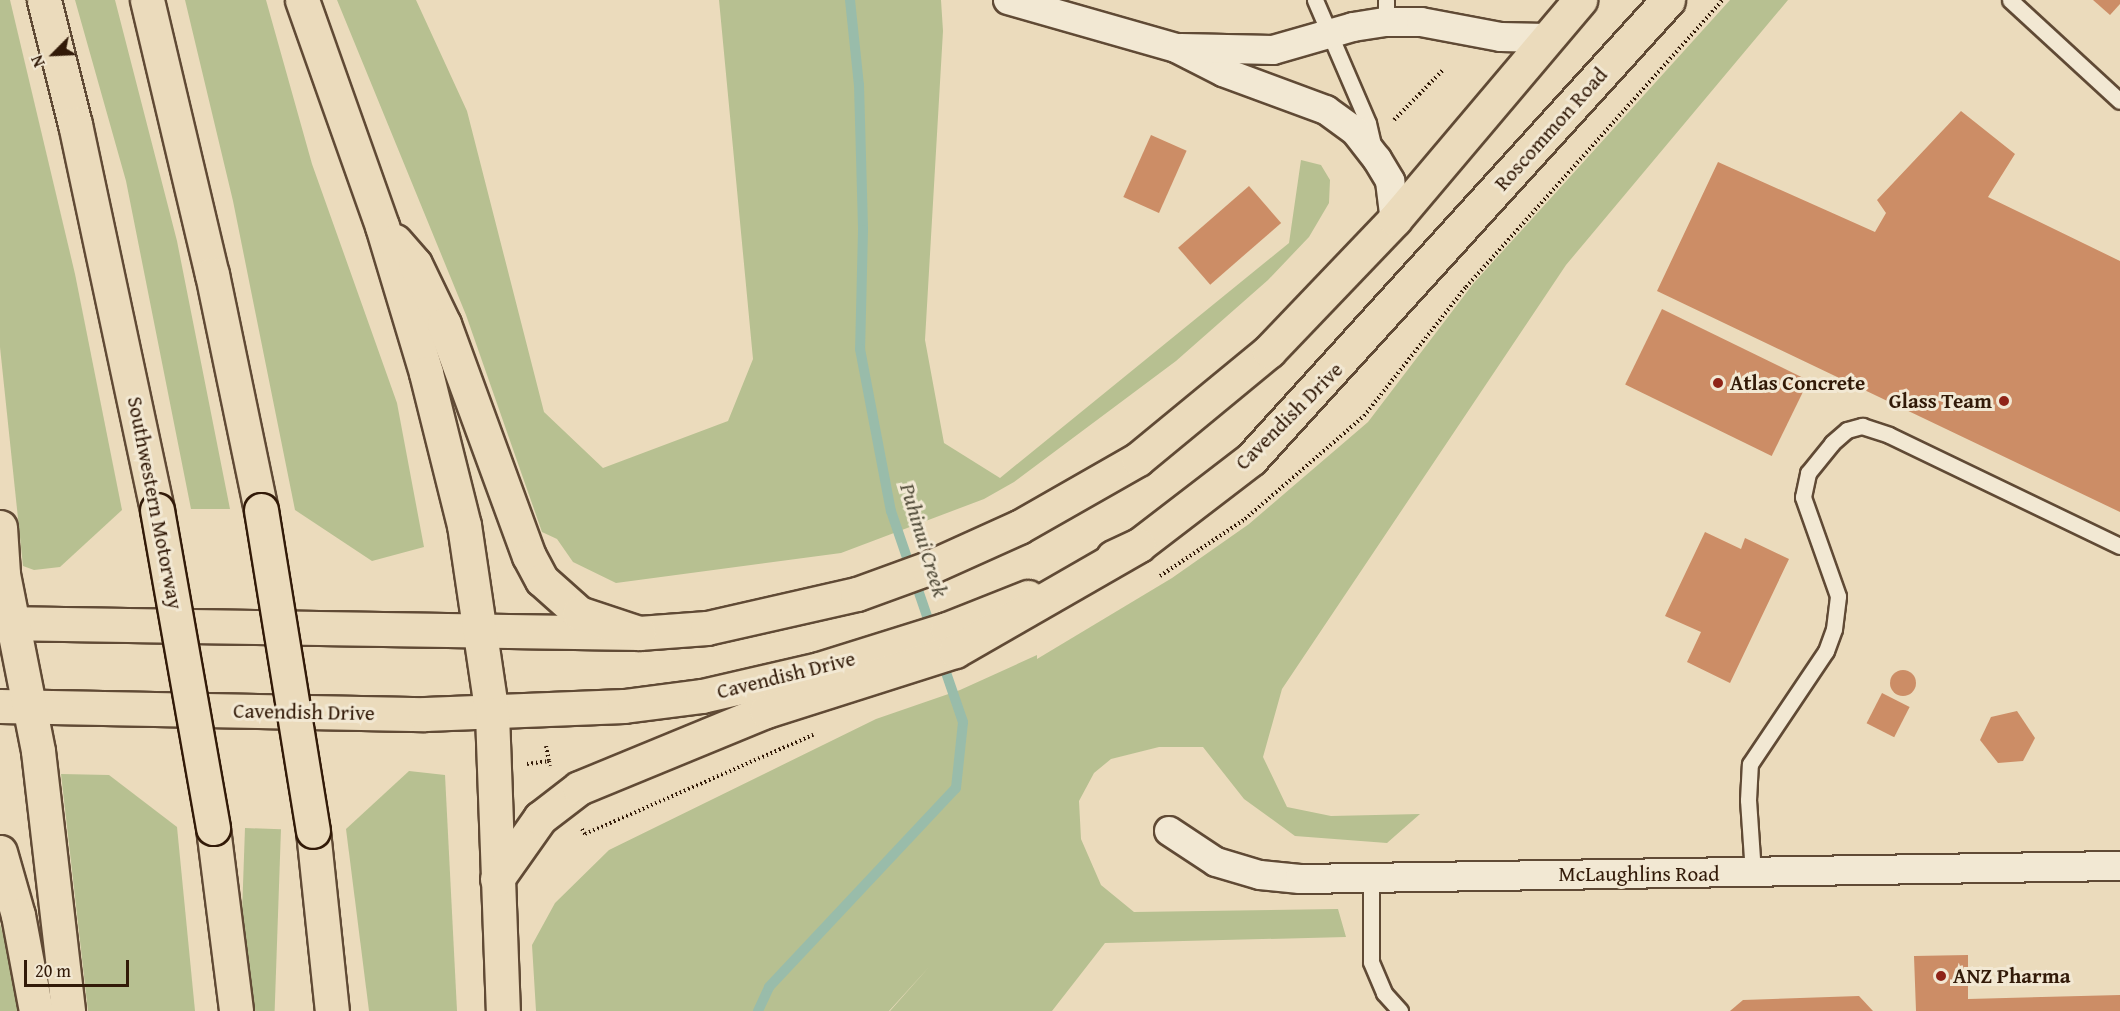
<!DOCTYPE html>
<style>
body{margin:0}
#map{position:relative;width:2120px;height:1011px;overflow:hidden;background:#ebdbbc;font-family:"Gentium Book Plus",serif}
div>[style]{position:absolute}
.green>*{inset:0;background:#b7c091;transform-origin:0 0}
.stream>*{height:10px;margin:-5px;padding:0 5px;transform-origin:5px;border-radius:5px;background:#99bcaa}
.building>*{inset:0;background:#cc8d66;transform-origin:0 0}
.round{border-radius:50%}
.path>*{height:4px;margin-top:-2px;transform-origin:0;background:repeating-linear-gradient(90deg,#321a08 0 1.5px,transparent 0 4.5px)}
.roads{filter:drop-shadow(2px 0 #604a35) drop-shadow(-2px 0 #604a35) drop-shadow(0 2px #604a35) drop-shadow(0 -2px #604a35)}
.lane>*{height:15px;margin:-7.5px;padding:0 7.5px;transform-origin:7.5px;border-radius:7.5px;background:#f2e8d3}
.street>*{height:28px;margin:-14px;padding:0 14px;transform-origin:14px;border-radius:14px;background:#f2e8d3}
.primary>*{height:33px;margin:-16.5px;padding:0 16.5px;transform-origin:16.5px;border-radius:16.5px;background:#ebdbbc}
.highway>*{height:33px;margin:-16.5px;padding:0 16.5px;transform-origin:16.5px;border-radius:16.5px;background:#ebdbbc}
.bridges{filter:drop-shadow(2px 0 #321a08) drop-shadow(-2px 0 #321a08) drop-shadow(0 2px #321a08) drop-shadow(0 -2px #321a08)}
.highway-bridge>*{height:33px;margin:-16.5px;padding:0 16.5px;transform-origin:16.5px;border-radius:16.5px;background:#ebdbbc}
.dots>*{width:16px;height:16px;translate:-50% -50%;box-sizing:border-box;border:3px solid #f2e8d3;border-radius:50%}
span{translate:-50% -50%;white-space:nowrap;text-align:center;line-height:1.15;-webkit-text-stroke:6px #f2e8d3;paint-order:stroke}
.street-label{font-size:21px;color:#321a08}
.poi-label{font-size:21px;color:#321a08;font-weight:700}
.left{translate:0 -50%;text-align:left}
.right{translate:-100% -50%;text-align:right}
.water-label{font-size:22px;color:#514b39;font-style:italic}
.north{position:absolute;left:24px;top:24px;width:60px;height:60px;-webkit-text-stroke:4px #f2e8d3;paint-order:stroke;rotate:246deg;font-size:16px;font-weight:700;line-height:24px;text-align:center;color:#321a08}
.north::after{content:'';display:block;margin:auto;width:21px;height:27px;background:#321a08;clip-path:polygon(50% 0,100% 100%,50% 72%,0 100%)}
.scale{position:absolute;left:24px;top:960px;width:105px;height:27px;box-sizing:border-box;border:3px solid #321a08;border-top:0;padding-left:8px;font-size:18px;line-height:21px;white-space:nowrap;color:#321a08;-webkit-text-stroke:4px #f2e8d3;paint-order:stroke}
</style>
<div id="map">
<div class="green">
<div style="clip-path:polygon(0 0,10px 0,75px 274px,122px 510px,60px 567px,34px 570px,23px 566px,0 347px)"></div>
<div style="clip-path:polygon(75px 0,115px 0,177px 241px,230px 509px,191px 509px,126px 181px)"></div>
<div style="clip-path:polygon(185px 0,266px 0,312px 164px,397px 403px,424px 547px,372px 561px,295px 510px,233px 201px)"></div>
<div style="clip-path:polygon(337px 0,416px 0,467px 111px,544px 412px,603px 468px,728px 421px,753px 359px,719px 0,941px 0,943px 31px,925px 340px,944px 443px,1000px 478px,1289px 243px,1301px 160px,1321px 165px,1330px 180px,1329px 203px,1309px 237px,1268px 280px,1176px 361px,1014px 482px,984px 499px,841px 553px,616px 583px,573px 562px,557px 539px,542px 532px,466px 315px)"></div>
<div style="clip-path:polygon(1730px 0,1788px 0,1566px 265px,1282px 689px,1263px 757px,1287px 807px,1331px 816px,1420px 814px,1387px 843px,1295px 836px,1244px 799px,1203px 747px,1159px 747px,1111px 759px,1094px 773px,1079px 801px,1081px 839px,1101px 885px,1134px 912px,1338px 909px,1346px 937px,1105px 943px,1052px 1011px,890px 1011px,929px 967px,889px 1011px,536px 1011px,532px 945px,555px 903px,609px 850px,876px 719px,960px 690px,1037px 655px,1037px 659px,1172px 578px,1249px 524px,1368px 422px,1473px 284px)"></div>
<div style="clip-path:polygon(409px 771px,445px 775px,457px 1011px,369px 1011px,346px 829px)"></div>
<div style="clip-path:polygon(61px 774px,109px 775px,177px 827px,195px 1011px,88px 1011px)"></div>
<div style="left:245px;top:828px;width:36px;height:184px;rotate:2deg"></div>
<div style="clip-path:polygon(0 924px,22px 1000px,24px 1011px,0 1011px)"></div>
</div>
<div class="stream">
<div style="left:850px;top:0;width:85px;rotate:84deg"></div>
<div style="left:859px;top:85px;width:145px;rotate:88.4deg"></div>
<div style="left:863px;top:230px;width:119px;rotate:91.4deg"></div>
<div style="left:860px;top:349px;width:165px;rotate:79.2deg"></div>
<div style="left:891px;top:511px;width:127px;rotate:71.1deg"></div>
<div style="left:758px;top:1011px;width:26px;rotate:-65deg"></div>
<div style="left:769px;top:987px;width:273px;rotate:-46.8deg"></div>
<div style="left:956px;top:788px;width:66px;rotate:-83.9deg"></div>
<div style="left:963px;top:722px;width:68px;rotate:-109deg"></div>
</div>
<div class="building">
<div style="clip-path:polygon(2093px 0,2120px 0,2120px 4px,2110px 15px)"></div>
<div style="clip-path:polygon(1961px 111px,2015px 154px,1988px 197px,2120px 261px,2120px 512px,1657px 291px,1718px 162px,1875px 232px,1886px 213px,1877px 200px)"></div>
<div style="left:1151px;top:135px;width:39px;height:68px;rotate:24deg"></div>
<div style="left:1249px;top:186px;width:49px;height:94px;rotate:49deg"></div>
<div style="left:1662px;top:309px;width:163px;height:84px;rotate:26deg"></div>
<div style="clip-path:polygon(1705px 532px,1741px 549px,1745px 538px,1789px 559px,1730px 683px,1687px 662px,1701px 632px,1665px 616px)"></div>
<div class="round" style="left:1890px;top:670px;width:26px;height:26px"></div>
<div style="left:1882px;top:693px;width:31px;height:34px;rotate:27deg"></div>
<div style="clip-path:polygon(2017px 711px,2035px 738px,2023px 761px,1998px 763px,1980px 740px,1991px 717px)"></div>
<div style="clip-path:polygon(1968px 955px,1968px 999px,2120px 995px,2120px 1011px,1916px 1011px,1914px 956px)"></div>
<div style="clip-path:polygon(1859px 996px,1873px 1011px,1730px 1011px,1743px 1000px)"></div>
</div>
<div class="path">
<div style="left:1394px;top:120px;width:71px;rotate:-45.6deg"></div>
<div style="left:1160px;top:576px;width:102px;rotate:-33.8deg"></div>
<div style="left:1245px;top:519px;width:157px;rotate:-40.9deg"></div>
<div style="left:1364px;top:416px;width:164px;rotate:-51.7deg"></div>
<div style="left:1466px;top:287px;width:385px;rotate:-48.2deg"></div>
<div style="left:546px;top:746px;width:15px;rotate:79deg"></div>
<div style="left:527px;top:764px;width:22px;rotate:-8deg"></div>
<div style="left:549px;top:761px;width:5px;rotate:79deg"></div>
<div style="left:582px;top:829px;width:6px;rotate:59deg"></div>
<div style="left:585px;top:834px;width:249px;rotate:-23.5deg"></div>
</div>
<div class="roads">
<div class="lane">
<div style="left:1315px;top:0;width:134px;rotate:66.7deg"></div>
<div style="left:1368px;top:123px;width:22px;rotate:77deg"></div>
<div style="left:2010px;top:0;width:149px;rotate:42.6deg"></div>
<div style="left:1386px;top:22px;width:22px;rotate:-90deg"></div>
<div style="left:1753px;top:873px;width:73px;rotate:-93.9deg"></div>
<div style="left:1748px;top:800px;width:36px;rotate:-87deg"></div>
<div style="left:1750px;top:764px;width:136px;rotate:-56.1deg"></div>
<div style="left:1826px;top:651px;width:23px;rotate:-70deg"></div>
<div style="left:1834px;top:629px;width:33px;rotate:-83deg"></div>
<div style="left:1838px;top:596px;width:105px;rotate:-109.5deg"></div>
<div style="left:1803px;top:497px;width:25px;rotate:-78deg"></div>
<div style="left:1808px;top:473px;width:38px;rotate:-51deg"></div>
<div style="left:1832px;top:443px;width:20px;rotate:-41deg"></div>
<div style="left:1847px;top:430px;width:16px;rotate:-15deg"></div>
<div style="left:1862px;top:426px;width:28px;rotate:18deg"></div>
<div style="left:1889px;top:435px;width:256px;rotate:25.7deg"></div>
<div style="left:1371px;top:876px;width:86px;rotate:90deg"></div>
<div style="left:1371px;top:962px;width:34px;rotate:67deg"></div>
<div style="left:1384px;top:993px;width:24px;rotate:48deg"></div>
</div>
<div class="street">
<div style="left:1008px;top:0;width:175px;rotate:15.9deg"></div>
<div style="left:1176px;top:48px;width:53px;rotate:27.1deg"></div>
<div style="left:1223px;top:72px;width:110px;rotate:20.3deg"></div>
<div style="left:1326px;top:110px;width:36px;rotate:36deg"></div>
<div style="left:1355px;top:131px;width:36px;rotate:52deg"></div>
<div style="left:1377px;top:159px;width:26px;rotate:59deg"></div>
<div style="left:1390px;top:181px;width:38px;rotate:83deg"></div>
<div style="left:1181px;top:48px;width:92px;rotate:1.2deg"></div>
<div style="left:1273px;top:50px;width:83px;rotate:-16deg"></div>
<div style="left:1353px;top:27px;width:33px;rotate:-9deg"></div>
<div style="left:1386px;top:22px;width:35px"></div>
<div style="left:1421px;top:22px;width:81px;rotate:10.6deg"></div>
<div style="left:1501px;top:37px;width:45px;rotate:1.3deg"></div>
<div style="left:1169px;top:831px;width:56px;rotate:33.4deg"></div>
<div style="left:1216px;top:862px;width:46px;rotate:16.5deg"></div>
<div style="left:1260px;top:875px;width:40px;rotate:5.7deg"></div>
<div style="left:1300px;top:879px;width:820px;rotate:-0.91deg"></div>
</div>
<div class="primary">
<div style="left:1113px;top:557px;width:29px;rotate:-25deg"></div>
<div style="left:1139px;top:545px;width:141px;rotate:-37.5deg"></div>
<div style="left:1251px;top:459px;width:620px;rotate:-47.74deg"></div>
<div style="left:0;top:623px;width:639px;rotate:0.9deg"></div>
<div style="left:639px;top:633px;width:68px;rotate:-4.2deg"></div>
<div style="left:707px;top:628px;width:154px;rotate:-12.8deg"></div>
<div style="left:857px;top:594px;width:76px;rotate:-20.1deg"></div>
<div style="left:928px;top:568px;width:100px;rotate:-24.3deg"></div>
<div style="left:1019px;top:527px;width:137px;rotate:-29.7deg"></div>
<div style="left:1138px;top:459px;width:170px;rotate:-39.5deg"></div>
<div style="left:1269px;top:351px;width:182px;rotate:-46.3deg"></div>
<div style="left:1395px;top:219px;width:287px;rotate:-49.8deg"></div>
<div style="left:0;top:706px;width:425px;rotate:1.1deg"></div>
<div style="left:425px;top:714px;width:199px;rotate:-2.3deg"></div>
<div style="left:624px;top:706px;width:79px;rotate:-7.3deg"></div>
<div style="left:702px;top:696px;width:120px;rotate:-13deg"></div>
<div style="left:819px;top:669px;width:134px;rotate:-17.4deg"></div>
<div style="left:947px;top:629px;width:87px;rotate:-21.6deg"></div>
</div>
<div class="highway">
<div style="left:44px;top:0;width:128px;rotate:76deg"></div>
<div style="left:75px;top:124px;width:395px;rotate:78deg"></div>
<div style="left:147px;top:0;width:282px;rotate:76.7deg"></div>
<div style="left:212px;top:274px;width:241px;rotate:78.3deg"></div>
<div style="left:302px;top:0;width:240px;rotate:70.5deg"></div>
<div style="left:382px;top:226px;width:153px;rotate:73.3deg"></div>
<div style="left:426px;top:373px;width:157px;rotate:76deg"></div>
<div style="left:464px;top:525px;width:191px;rotate:81.6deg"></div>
<div style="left:492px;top:714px;width:297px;rotate:87.9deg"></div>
<div style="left:395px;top:241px;width:30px;rotate:49deg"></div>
<div style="left:415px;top:264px;width:67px;rotate:64.2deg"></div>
<div style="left:444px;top:324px;width:247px;rotate:69.9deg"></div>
<div style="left:529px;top:556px;width:27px;rotate:62deg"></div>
<div style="left:542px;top:580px;width:50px;rotate:41.7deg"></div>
<div style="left:579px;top:613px;width:63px;rotate:18.4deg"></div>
<div style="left:0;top:527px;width:47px;rotate:86.3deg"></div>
<div style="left:3px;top:574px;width:180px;rotate:78.8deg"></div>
<div style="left:38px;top:751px;width:262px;rotate:83.4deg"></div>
<div style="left:213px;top:828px;width:184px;rotate:82.8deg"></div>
<div style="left:313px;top:831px;width:181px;rotate:84deg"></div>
<div style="left:0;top:852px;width:66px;rotate:74.1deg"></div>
<div style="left:18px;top:915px;width:98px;rotate:79.4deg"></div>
<div style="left:497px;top:879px;width:75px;rotate:-54.8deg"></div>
<div style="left:540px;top:818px;width:49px;rotate:-37.6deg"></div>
<div style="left:579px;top:788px;width:202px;rotate:-22.4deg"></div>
<div style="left:766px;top:711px;width:198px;rotate:-17.6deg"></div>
<div style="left:955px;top:651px;width:212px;rotate:-29.9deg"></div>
</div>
</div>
<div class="bridges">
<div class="highway-bridge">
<div style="left:157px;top:510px;width:323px;rotate:80deg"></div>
<div style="left:261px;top:510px;width:325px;rotate:80.8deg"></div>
</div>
</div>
<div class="dots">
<div style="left:1718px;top:383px;background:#8f2418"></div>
<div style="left:2004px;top:401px;background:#8f2418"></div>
<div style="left:1941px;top:976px;background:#8f2418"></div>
</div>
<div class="street-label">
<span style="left:1551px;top:129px;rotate:-48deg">Roscommon Road</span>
<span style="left:1289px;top:416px;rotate:-45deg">Cavendish Drive</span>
<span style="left:155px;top:503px;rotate:79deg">Southwestern Motorway</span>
<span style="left:786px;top:675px;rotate:-14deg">Cavendish Drive</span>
<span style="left:304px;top:712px;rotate:1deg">Cavendish Drive</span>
<span style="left:1639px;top:874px">McLaughlins Road</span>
</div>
<div class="poi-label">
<span class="left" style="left:1730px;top:383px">Atlas Concrete</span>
<span class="right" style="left:1992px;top:401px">Glass Team</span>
<span class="left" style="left:1953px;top:976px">ANZ Pharma</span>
</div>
<div class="water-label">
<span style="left:924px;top:540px;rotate:73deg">Puhinui Creek</span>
</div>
<div class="north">N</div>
<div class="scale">20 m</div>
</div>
